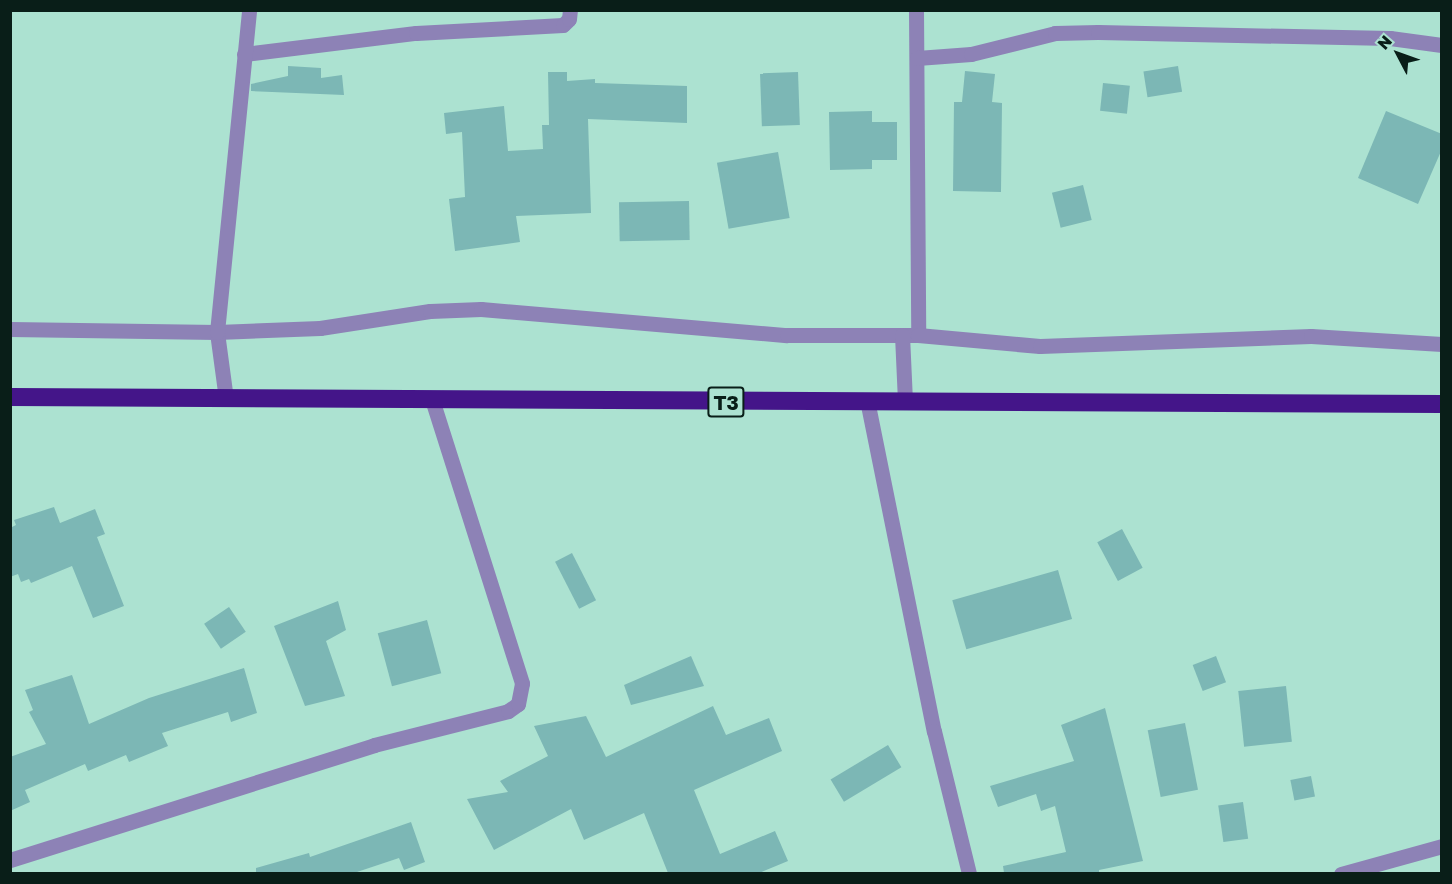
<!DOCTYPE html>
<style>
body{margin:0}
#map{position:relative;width:1452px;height:884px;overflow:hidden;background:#ace2d1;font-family:"Golos Text",sans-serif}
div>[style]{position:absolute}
.building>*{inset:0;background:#7cb7b5;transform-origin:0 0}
.minor>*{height:15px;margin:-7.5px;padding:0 7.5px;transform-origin:7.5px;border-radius:7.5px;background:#8d82b6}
.highway>*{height:18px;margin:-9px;padding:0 9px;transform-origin:9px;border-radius:9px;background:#441589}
span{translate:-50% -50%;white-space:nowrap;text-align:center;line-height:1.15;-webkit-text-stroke:4.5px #ace2d1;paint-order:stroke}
.shield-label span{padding:2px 4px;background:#ace2d1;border:2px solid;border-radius:4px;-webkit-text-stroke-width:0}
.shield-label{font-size:20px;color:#091e18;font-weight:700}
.frame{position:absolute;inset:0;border:12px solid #091e18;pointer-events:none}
.north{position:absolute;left:1368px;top:24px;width:60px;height:60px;-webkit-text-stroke:4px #ace2d1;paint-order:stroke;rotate:311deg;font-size:16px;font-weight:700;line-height:24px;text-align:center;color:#091e18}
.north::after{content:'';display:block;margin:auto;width:21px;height:27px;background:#091e18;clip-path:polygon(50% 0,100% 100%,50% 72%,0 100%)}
</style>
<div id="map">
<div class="building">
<div style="clip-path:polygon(288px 66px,321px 68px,321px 78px,342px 75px,344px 95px,251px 91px,251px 84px,288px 76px)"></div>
<div style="left:1178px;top:66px;width:26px;height:35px;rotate:81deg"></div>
<div style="clip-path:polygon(965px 71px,995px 74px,992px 102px,1002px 103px,1001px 192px,953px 191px,954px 102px,962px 102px)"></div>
<div style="clip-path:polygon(548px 72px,567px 72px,567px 81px,595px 79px,595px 83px,687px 86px,687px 123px,588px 119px,591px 213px,516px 216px,520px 242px,455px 251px,449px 199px,465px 197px,462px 132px,446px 134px,444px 113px,504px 106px,508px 151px,543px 149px,542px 125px,549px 125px)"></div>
<div style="left:798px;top:72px;width:53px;height:38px;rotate:88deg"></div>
<div style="left:1103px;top:83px;width:27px;height:28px;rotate:6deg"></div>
<div style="clip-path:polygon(872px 111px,872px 122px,897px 122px,897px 160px,872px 160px,872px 169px,830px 170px,829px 112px)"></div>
<div style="clip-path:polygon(1386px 111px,1442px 134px,1442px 149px,1418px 204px,1358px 178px)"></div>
<div style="left:778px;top:152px;width:67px;height:62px;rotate:80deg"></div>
<div style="left:1083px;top:185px;width:36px;height:32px;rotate:76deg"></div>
<div style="left:689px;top:201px;width:39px;height:70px;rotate:89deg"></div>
<div style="clip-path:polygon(54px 507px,60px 523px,95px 509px,105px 534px,97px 537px,124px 606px,93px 618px,72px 566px,31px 583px,29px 579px,21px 582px,18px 574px,10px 577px,10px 528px,16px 525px,14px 520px)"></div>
<div style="left:1122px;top:529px;width:44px;height:28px;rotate:62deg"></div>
<div style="left:572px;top:553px;width:53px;height:19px;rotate:63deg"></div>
<div style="left:1058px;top:570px;width:51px;height:110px;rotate:74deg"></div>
<div style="clip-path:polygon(338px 601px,346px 630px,326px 641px,345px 696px,305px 706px,274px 626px)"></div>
<div style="left:229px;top:607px;width:30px;height:30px;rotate:56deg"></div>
<div style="left:427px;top:620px;width:55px;height:51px;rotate:75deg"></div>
<div style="clip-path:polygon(691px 656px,704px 686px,631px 705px,624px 685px)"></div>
<div style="left:1216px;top:656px;width:28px;height:25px;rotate:69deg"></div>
<div style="clip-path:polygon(244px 668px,257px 713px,231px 722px,228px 712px,162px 733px,168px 746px,129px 762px,126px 755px,88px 771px,85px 764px,25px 790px,30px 802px,10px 811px,10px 757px,46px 744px,29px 712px,33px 710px,25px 690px,72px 675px,89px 724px,149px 698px)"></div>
<div style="left:1286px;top:686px;width:56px;height:48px;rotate:84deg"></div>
<div style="clip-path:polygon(713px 706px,726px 735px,769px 718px,782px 751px,694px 790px,720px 854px,775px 831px,788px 861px,759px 873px,668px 873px,644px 813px,584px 840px,571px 809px,494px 850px,467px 799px,508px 792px,500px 781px,548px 756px,534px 726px,586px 716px,606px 757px)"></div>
<div style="clip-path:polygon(1105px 708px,1143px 861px,1099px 870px,1099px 873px,1004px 873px,1003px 866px,1066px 852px,1055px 806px,1041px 811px,1036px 794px,998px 807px,990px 786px,1074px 761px,1061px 725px)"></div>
<div style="left:1185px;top:723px;width:68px;height:38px;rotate:79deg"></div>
<div style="left:888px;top:745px;width:26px;height:67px;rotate:59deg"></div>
<div style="left:1311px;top:776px;width:21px;height:21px;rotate:79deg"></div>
<div style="left:1243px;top:802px;width:37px;height:25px;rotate:82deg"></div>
<div style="clip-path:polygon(411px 822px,425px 862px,404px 870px,399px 858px,354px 873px,256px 873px,256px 868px,309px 853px,310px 857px)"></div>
</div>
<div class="minor">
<div style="left:916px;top:10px;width:325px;rotate:89.6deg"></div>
<div style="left:244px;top:54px;width:173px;rotate:-7deg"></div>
<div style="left:416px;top:33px;width:147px;rotate:-3.1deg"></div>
<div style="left:563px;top:25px;width:8px;rotate:-45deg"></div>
<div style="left:569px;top:19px;width:9px;rotate:-84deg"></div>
<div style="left:917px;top:58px;width:54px;rotate:-4.2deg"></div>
<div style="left:971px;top:54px;width:87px;rotate:-14deg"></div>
<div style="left:1055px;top:33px;width:43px;rotate:-1.3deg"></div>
<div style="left:1098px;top:32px;width:292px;rotate:1.2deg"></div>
<div style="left:1390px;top:38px;width:52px;rotate:7.7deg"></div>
<div style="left:10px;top:329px;width:207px;rotate:0.8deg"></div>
<div style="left:217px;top:332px;width:103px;rotate:-2.2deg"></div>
<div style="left:320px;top:328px;width:111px;rotate:-8.8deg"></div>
<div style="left:430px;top:311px;width:51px;rotate:-2.2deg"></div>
<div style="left:481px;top:309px;width:307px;rotate:4.9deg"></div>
<div style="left:787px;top:335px;width:131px"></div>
<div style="left:918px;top:335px;width:122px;rotate:5.2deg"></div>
<div style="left:1040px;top:346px;width:271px;rotate:-2.1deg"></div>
<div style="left:1311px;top:336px;width:131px;rotate:3.5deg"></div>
<div style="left:902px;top:335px;width:66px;rotate:87.4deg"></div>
<div style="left:226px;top:399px;width:68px;rotate:-97.7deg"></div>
<div style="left:217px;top:332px;width:324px;rotate:-84.3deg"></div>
<div style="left:867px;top:400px;width:338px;rotate:78.6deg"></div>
<div style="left:934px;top:731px;width:147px;rotate:76.2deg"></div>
<div style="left:10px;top:860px;width:382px;rotate:-17.5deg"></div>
<div style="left:374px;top:745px;width:138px;rotate:-14.2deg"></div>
<div style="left:508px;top:711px;width:12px;rotate:-35deg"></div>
<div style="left:518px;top:704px;width:21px;rotate:-79deg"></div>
<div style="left:522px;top:683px;width:297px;rotate:-107.6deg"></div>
<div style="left:1341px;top:874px;width:105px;rotate:-15.5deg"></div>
</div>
<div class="highway">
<div style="left:10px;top:397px;width:1432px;rotate:0.28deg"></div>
</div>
<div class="shield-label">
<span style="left:726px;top:402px">T3</span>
</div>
<div class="frame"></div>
<div class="north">N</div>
</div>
